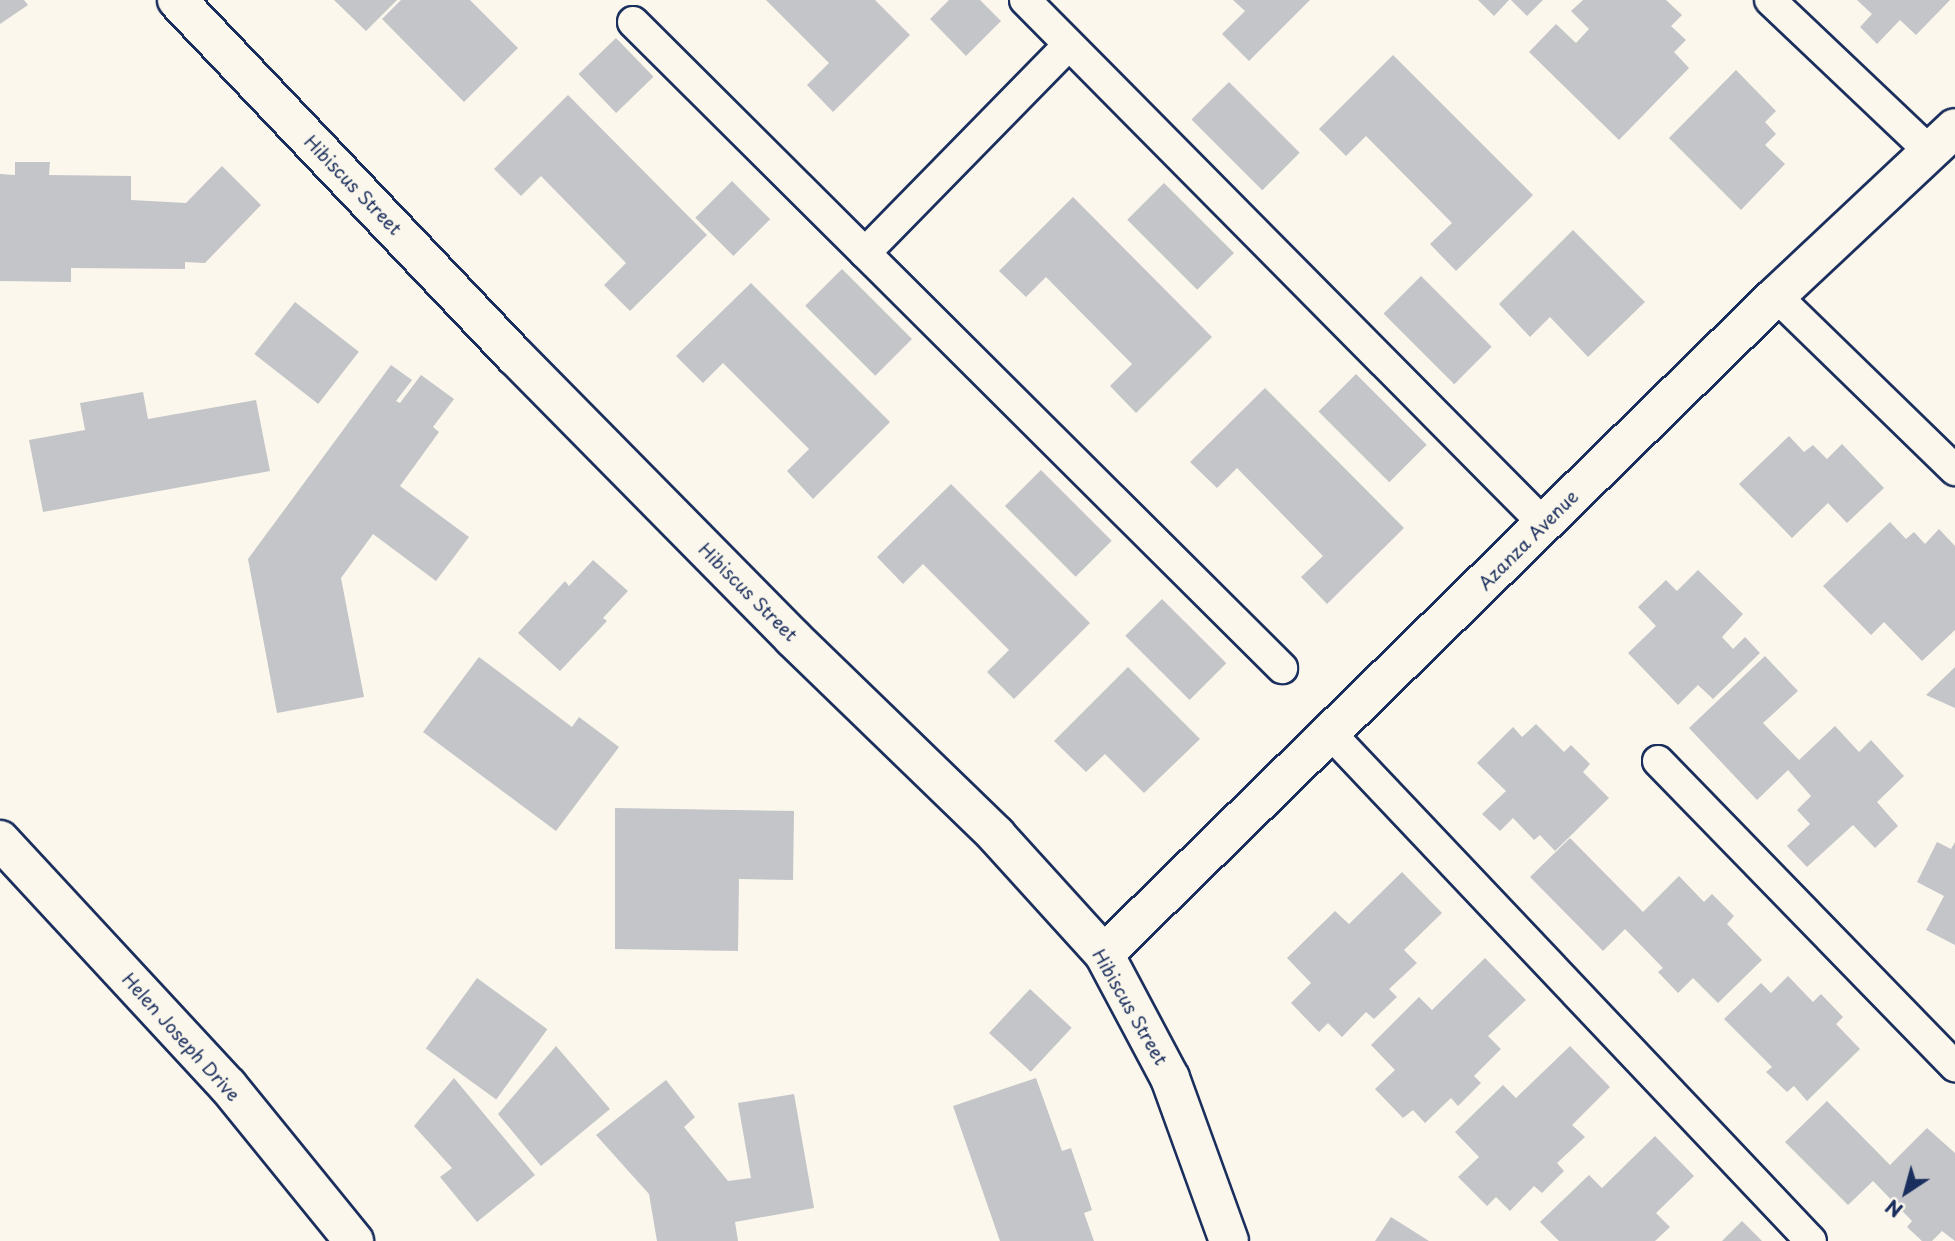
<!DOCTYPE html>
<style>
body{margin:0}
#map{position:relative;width:1955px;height:1241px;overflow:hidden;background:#fbf7ec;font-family:"Playpen Sans",sans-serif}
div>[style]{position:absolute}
.building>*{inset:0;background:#c3c5c9;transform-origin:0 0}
.roads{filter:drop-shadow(2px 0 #1b2f5e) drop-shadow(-2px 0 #1b2f5e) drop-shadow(0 2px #1b2f5e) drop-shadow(0 -2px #1b2f5e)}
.lane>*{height:30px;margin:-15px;padding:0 15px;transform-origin:15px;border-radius:15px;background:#fbf7ec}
.street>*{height:38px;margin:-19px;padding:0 19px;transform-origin:19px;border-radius:19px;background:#fbf7ec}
.secondary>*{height:38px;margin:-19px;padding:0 19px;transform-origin:19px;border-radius:19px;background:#fbf7ec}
span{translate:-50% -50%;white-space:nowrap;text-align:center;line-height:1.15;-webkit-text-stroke:5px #fbf7ec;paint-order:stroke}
.street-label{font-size:18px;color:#1b2f5e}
.north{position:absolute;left:1871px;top:1157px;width:70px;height:70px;-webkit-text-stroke:5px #fbf7ec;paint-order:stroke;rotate:216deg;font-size:19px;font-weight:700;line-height:28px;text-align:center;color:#1b2f5e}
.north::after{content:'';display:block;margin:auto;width:24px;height:32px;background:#1b2f5e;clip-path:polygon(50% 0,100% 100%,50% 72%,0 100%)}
</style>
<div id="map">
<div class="building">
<div style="clip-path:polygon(0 0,24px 0,28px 5px,0 24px)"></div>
<div style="clip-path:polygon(334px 0,397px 0,366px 31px)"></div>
<div style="clip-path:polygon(401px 0,470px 0,518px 48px,464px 102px,382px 19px)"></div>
<div style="clip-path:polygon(766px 0,875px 0,910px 35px,833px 112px,807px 85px,829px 63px)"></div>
<div style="clip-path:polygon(949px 0,980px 0,1001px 21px,966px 56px,930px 19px)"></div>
<div style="clip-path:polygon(1233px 0,1310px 0,1249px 61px,1222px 34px,1245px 11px)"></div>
<div style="clip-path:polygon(1478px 0,1509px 0,1494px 16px)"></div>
<div style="clip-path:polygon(1511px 0,1543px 0,1527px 16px)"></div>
<div style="clip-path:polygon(1583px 0,1666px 0,1682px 15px,1671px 26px,1686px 40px,1674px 52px,1689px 68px,1619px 140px,1529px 52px,1556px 24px,1576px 43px,1589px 29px,1571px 11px)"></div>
<div style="clip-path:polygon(1857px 0,1950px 0,1916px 35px,1900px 20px,1877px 44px,1860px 27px,1872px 14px)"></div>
<div style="left:616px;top:38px;width:54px;height:52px;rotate:46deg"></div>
<div style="clip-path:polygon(1393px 55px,1533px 195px,1456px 271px,1430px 244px,1452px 223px,1366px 136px,1346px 156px,1319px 129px)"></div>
<div style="clip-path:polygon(1736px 70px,1776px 111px,1765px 122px,1776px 134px,1765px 145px,1785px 164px,1741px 210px,1669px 138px)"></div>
<div style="left:1229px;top:82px;width:100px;height:53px;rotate:45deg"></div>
<div style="clip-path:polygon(568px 95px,707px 235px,630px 311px,604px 285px,626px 263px,541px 176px,521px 196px,494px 169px)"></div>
<div style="clip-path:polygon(15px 162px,50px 162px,49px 175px,131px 176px,131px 200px,186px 203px,222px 166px,261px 205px,205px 263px,185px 262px,185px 269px,71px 268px,71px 282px,0 281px,0 174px,15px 175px)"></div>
<div style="left:732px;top:181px;width:54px;height:52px;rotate:45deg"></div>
<div style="left:1164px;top:183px;width:99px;height:52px;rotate:45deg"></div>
<div style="clip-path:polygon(1073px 197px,1212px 337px,1136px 413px,1110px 386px,1132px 364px,1046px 277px,1026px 297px,999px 271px)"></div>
<div style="clip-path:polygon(1573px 230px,1645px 302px,1588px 357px,1550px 317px,1530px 337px,1499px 304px)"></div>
<div style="left:842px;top:269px;width:99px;height:52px;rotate:45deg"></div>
<div style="left:1421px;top:276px;width:100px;height:53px;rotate:45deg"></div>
<div style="clip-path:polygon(751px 283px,890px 422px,813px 499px,787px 471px,809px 449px,723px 363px,703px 383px,676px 356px)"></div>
<div style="left:295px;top:302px;width:81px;height:66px;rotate:38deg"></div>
<div style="clip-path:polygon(391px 365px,412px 380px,396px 401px,400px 403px,421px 375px,454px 399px,433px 427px,439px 432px,400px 486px,469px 537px,436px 581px,373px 534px,341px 578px,364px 697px,277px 713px,248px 559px)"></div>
<div style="left:1356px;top:374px;width:100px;height:53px;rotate:45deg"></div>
<div style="clip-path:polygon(1265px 388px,1404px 528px,1327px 604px,1301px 577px,1323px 556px,1237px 468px,1217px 488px,1190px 462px)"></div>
<div style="clip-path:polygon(143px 392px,148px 419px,256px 400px,270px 471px,43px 512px,29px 440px,85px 430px,80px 403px)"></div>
<div style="clip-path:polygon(1789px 436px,1804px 452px,1813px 445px,1827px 459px,1842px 444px,1884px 488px,1847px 523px,1828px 503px,1792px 538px,1739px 484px)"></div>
<div style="left:1041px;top:470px;width:100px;height:51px;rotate:45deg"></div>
<div style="clip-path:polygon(951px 484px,1090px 623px,1014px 699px,987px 672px,1009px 650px,923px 564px,903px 584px,877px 557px)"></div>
<div style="clip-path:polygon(1890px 522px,1906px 539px,1914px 532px,1925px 544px,1939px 529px,1955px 546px,1955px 630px,1922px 661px,1884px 622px,1871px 635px,1823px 586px)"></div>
<div style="clip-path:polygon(593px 560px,628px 591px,603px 618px,607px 621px,560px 671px,518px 633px,565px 581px,569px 586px)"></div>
<div style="clip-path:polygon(1698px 570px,1743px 614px,1722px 637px,1733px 649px,1745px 637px,1760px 653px,1713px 699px,1698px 685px,1678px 705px,1628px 653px,1656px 626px,1638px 607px,1666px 580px,1677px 591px)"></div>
<div style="left:1162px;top:599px;width:91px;height:52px;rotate:45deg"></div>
<div style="clip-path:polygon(1765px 656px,1798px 691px,1763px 723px,1799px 760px,1835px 726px,1859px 752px,1871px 740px,1904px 776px,1877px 802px,1898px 826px,1875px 848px,1853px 825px,1807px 867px,1787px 846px,1810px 824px,1797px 810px,1811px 796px,1788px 770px,1757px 800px,1689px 728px)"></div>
<div style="clip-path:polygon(479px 657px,572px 727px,579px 717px,619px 747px,556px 831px,423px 732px)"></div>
<div style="clip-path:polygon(1128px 667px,1200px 739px,1144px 793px,1105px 754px,1086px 772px,1054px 741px)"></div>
<div style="clip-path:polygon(1955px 667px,1955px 708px,1926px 695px)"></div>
<div style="clip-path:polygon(1536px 724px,1564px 752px,1571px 745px,1590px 764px,1583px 772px,1609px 798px,1555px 851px,1540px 835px,1534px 840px,1513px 818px,1500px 831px,1482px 814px,1506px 791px,1477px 763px,1513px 727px,1522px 737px)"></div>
<div style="clip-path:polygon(615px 808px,794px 811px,793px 880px,739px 879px,738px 951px,615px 949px)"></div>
<div style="clip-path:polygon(1570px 838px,1643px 912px,1679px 876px,1704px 902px,1712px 894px,1734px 916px,1727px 924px,1762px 960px,1718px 1003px,1693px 978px,1678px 993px,1658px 972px,1663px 968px,1625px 929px,1603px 951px,1530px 877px)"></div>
<div style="clip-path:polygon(1937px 842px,1951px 849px,1955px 842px,1955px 945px,1926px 930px,1944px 896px,1917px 882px)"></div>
<div style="clip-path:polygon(1402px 872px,1442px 913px,1404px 950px,1417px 963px,1389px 989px,1397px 997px,1374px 1019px,1366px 1012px,1342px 1037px,1328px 1023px,1319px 1032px,1291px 1003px,1311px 983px,1287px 958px,1335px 911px,1349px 924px)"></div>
<div style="clip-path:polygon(1485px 958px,1526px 1000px,1488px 1036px,1501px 1049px,1474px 1076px,1481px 1083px,1458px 1106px,1451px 1098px,1425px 1123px,1413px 1110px,1403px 1118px,1375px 1089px,1395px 1070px,1371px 1045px,1419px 997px,1432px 1010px)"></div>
<div style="clip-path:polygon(1788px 976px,1813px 1002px,1821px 994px,1843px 1017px,1836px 1024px,1860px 1049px,1807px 1101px,1794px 1086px,1787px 1092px,1766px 1072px,1772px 1067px,1724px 1019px,1761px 983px,1771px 993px)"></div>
<div style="left:477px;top:978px;width:87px;height:87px;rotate:36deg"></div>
<div style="left:1030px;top:989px;width:57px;height:60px;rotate:43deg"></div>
<div style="clip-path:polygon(556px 1046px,610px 1109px,541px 1166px,498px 1114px)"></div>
<div style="clip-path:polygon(1570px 1046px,1610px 1087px,1572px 1125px,1585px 1137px,1557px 1163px,1564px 1171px,1542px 1193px,1534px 1186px,1510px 1211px,1496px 1197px,1487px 1206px,1458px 1177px,1479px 1157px,1455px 1132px,1503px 1085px,1516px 1098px)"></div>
<div style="clip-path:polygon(454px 1078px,535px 1175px,477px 1222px,440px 1177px,452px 1168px,414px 1126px)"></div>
<div style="clip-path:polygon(1036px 1078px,1062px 1151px,1071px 1148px,1092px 1210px,1084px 1213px,1094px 1241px,1000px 1241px,953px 1106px)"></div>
<div style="clip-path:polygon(666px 1080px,695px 1117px,684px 1127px,728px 1181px,751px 1178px,738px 1103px,794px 1094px,814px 1208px,735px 1222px,738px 1241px,657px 1241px,649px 1194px,596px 1135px)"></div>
<div style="clip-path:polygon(1827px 1101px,1890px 1165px,1927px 1128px,1955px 1153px,1955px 1241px,1942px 1231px,1932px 1241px,1922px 1241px,1907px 1227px,1912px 1221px,1873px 1181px,1848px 1205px,1785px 1142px)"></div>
<div style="clip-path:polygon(1655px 1136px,1694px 1176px,1656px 1213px,1670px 1227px,1655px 1241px,1559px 1241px,1540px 1222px,1589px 1175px,1602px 1188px)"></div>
<div style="clip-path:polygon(1391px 1217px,1429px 1241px,1375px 1241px)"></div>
<div style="clip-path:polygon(1742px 1221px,1762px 1241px,1722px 1241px)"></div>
</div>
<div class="roads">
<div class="lane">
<div style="left:1025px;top:0;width:738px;rotate:45.27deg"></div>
<div style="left:1770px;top:0;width:221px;rotate:43.5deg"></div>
<div style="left:633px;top:22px;width:916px;rotate:44.87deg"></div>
<div style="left:865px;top:253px;width:291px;rotate:-45.6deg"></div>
<div style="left:1776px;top:296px;width:250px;rotate:44.2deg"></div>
<div style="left:1331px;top:734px;width:698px;rotate:46.57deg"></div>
<div style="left:1658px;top:761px;width:426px;rotate:45.8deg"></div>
</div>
<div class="street">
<div style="left:177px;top:0;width:491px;rotate:46.5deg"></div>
<div style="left:515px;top:356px;width:396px;rotate:45.4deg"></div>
<div style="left:793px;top:638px;width:283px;rotate:44.1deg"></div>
<div style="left:996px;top:835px;width:161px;rotate:47.8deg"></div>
<div style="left:1104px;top:954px;width:140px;rotate:62deg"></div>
<div style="left:1170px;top:1078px;width:173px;rotate:70.1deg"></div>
<div style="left:1104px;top:954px;width:941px;rotate:-44.4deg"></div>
<div style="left:1776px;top:296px;width:245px;rotate:-43.2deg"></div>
</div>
<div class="secondary">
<div style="left:0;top:840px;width:335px;rotate:47.2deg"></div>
<div style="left:228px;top:1086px;width:200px;rotate:50.9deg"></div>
</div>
</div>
<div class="street-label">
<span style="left:353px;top:185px;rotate:46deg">Hibiscus Street</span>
<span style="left:1528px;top:540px;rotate:-45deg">Azanza Avenue</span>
<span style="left:748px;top:592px;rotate:45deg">Hibiscus Street</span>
<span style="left:1130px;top:1007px;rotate:60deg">Hibiscus Street</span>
<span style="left:181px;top:1037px;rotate:48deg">Helen Joseph Drive</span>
</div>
<div class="north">N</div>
</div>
